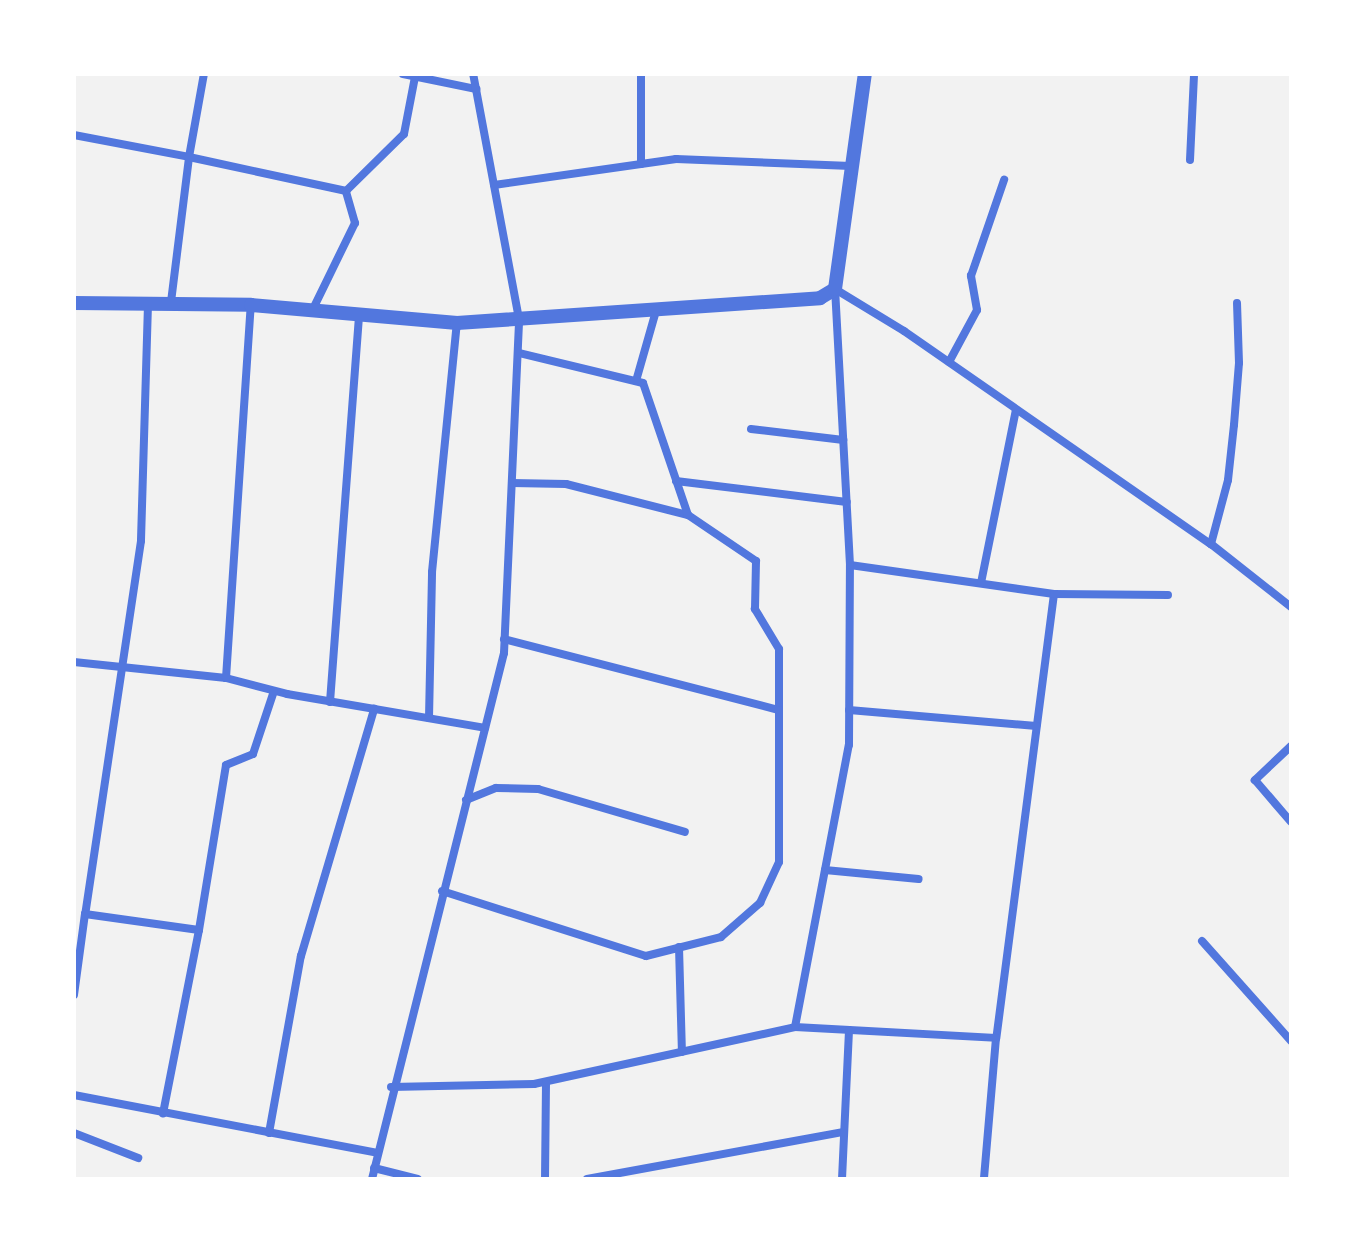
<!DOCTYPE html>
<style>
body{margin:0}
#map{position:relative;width:1365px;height:1253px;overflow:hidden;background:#f2f2f2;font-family:"Golos Text",sans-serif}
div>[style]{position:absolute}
.minor>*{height:8px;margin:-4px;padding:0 4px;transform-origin:4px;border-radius:4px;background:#5277de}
.tertiary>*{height:14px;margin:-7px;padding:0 7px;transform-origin:7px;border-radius:7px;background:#5277de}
span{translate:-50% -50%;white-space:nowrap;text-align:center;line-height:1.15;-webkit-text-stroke:6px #fff;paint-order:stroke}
.frame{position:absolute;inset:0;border:76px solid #fff;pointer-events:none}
</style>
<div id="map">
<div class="minor">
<div style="left:403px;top:74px;width:75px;rotate:11.6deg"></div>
<div style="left:74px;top:135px;width:117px;rotate:10.8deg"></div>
<div style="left:189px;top:157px;width:84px;rotate:-79.8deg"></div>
<div style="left:1190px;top:160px;width:86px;rotate:-87.3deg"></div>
<div style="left:641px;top:164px;width:90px;rotate:-90deg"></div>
<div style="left:494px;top:185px;width:184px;rotate:-8.1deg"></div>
<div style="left:676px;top:159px;width:175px;rotate:2.3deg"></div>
<div style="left:835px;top:289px;width:81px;rotate:31.3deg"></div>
<div style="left:904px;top:331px;width:374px;rotate:34.8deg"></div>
<div style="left:1211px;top:544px;width:102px;rotate:38.2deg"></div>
<div style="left:171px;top:302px;width:146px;rotate:-82.9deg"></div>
<div style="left:189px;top:157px;width:161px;rotate:12.2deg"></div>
<div style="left:148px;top:304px;width:237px;rotate:91.7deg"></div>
<div style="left:141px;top:541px;width:377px;rotate:98.5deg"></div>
<div style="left:85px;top:914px;width:115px;rotate:8deg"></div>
<div style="left:199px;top:930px;width:187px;rotate:101.1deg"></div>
<div style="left:312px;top:311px;width:98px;rotate:-64deg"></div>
<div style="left:355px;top:223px;width:33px;rotate:-106deg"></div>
<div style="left:346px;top:191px;width:81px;rotate:-44.5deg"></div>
<div style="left:404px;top:134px;width:58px;rotate:-79.1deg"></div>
<div style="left:949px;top:362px;width:59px;rotate:-61.7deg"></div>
<div style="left:977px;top:310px;width:35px;rotate:-100deg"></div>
<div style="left:971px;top:276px;width:102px;rotate:-71deg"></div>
<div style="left:636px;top:381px;width:73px;rotate:-74.1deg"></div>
<div style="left:751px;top:429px;width:93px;rotate:6.8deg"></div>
<div style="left:676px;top:481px;width:172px;rotate:7deg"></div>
<div style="left:512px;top:483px;width:54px;rotate:1.1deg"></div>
<div style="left:566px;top:484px;width:126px;rotate:14.3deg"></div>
<div style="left:1211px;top:544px;width:66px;rotate:-75.1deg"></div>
<div style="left:1228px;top:480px;width:55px;rotate:-83.8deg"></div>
<div style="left:1234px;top:425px;width:62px;rotate:-85.4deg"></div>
<div style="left:1239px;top:363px;width:60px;rotate:-91.9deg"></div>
<div style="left:850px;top:565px;width:206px;rotate:8.1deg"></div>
<div style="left:1054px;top:594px;width:448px;rotate:97.4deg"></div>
<div style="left:996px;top:1038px;width:142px;rotate:94.9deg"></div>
<div style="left:981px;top:583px;width:177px;rotate:-78.6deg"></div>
<div style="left:1054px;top:594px;width:114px;rotate:0.5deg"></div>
<div style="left:504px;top:639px;width:284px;rotate:14.5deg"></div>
<div style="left:779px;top:710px;width:61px;rotate:-90deg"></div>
<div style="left:779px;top:649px;width:47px;rotate:-121deg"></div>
<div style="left:755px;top:609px;width:48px;rotate:-88.8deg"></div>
<div style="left:756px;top:561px;width:82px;rotate:-145.9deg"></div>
<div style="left:688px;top:515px;width:139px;rotate:-108.8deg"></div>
<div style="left:643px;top:383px;width:128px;rotate:-166.4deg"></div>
<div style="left:74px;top:662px;width:153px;rotate:6deg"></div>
<div style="left:226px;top:678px;width:63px;rotate:14.7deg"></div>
<div style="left:287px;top:694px;width:201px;rotate:9.7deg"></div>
<div style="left:226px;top:678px;width:374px;rotate:-86.2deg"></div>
<div style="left:330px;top:702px;width:386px;rotate:-85.7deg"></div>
<div style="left:849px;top:710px;width:188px;rotate:4.9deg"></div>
<div style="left:429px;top:718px;width:146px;rotate:-88.8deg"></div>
<div style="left:432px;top:572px;width:250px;rotate:-84.3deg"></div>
<div style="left:1291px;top:746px;width:50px;rotate:136.6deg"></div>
<div style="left:1255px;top:780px;width:55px;rotate:49.4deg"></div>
<div style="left:466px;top:800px;width:32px;rotate:-22deg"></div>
<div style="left:496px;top:788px;width:42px;rotate:1.4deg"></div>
<div style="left:538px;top:789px;width:153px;rotate:16.3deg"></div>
<div style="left:825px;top:870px;width:94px;rotate:5.5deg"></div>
<div style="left:442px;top:891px;width:214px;rotate:17.7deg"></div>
<div style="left:646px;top:956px;width:77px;rotate:-14.2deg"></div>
<div style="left:721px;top:937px;width:52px;rotate:-41.1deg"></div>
<div style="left:760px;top:903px;width:45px;rotate:-65.1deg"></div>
<div style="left:779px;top:862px;width:152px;rotate:-90deg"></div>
<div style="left:199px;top:930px;width:167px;rotate:-80.7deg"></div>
<div style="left:226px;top:765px;width:29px;rotate:-22deg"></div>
<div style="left:253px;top:754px;width:66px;rotate:-71.6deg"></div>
<div style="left:1202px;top:941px;width:134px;rotate:48.3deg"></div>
<div style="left:679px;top:947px;width:105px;rotate:88.4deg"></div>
<div style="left:74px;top:995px;width:82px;rotate:-82.3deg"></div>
<div style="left:795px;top:1027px;width:201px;rotate:3.1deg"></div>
<div style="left:391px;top:1087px;width:143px;rotate:-1.2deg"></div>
<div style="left:534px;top:1084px;width:267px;rotate:-12.3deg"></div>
<div style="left:795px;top:1027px;width:287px;rotate:-79.2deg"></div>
<div style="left:849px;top:745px;width:180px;rotate:-89.7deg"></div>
<div style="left:850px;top:565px;width:276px;rotate:-93.1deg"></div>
<div style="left:74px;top:1095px;width:309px;rotate:10.8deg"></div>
<div style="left:74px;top:1133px;width:69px;rotate:21.3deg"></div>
<div style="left:269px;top:1133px;width:180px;rotate:-79.8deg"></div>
<div style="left:301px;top:956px;width:258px;rotate:-73.5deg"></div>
<div style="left:374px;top:1168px;width:45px;rotate:14deg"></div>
<div style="left:372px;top:1179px;width:542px;rotate:-75.91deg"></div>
<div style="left:504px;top:653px;width:334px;rotate:-87.4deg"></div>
<div style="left:519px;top:319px;width:249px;rotate:-100.6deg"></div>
<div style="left:545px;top:1179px;width:97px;rotate:-89.4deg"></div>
<div style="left:587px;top:1179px;width:261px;rotate:-10.4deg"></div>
<div style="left:842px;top:1179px;width:149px;rotate:-87.3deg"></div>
</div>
<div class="tertiary">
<div style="left:74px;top:303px;width:177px;rotate:0.6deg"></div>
<div style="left:251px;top:305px;width:207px;rotate:5deg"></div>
<div style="left:457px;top:323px;width:364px;rotate:-3.9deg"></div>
<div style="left:820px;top:298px;width:17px;rotate:-31deg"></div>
<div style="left:835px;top:289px;width:217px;rotate:-82.1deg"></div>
</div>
<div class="frame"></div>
</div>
